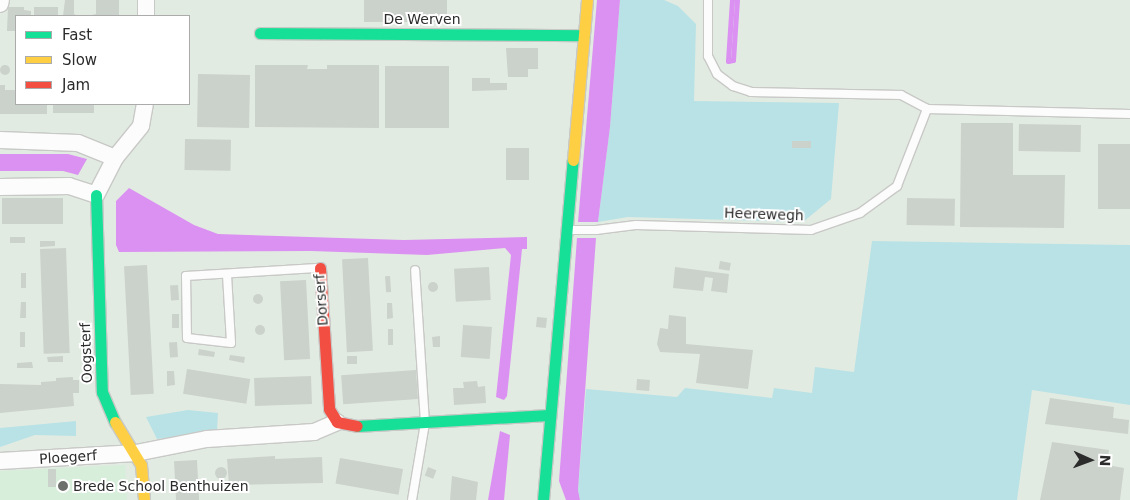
<!DOCTYPE html>
<style>
body{margin:0}
#map{position:relative;width:1130px;height:500px;overflow:hidden;background:#e2ebe2;font-family:"DejaVu Sans",sans-serif}
div>[style]{position:absolute}
.education>*{inset:0;background:#d6eeda}
.green>*{inset:0;background:#b9e2e6}
.water>*{inset:0;background:#db91f1}
.stream>*{height:5px;margin:-2.5px;padding:0 2.5px;transform-origin:2.5px;border-radius:2.5px;background:#db91f1}
.building>*{inset:0;background:#cbd1cb;transform-origin:0 0}
.round{border-radius:50%}
.roads{filter:drop-shadow(1px 0 #c8c9c7) drop-shadow(-1px 0 #c8c9c7) drop-shadow(0 1px #c8c9c7) drop-shadow(0 -1px #c8c9c7)}
.lane>*{height:8px;margin:-4px;padding:0 4px;transform-origin:4px;border-radius:4px;background:#fbfcfb}
.street>*{height:16px;margin:-8px;padding:0 8px;transform-origin:8px;border-radius:8px;background:#fbfcfb}
.fast>*{height:11px;margin:-5.5px;padding:0 5.5px;transform-origin:5.5px;border-radius:5.5px;background:#16e098}
.slow>*{height:11px;margin:-5.5px;padding:0 5.5px;transform-origin:5.5px;border-radius:5.5px;background:#ffcf43}
.jam>*{height:11px;margin:-5.5px;padding:0 5.5px;transform-origin:5.5px;border-radius:5.5px;background:#f24e42}
.dots>*{width:14px;height:14px;translate:-50% -50%;box-sizing:border-box;border:2px solid #fff;border-radius:50%}
span{translate:-50% -50%;white-space:nowrap;text-align:center;line-height:1.15;-webkit-text-stroke:4px #fff;paint-order:stroke}
.street-label{font-size:14px;color:#2c2c2c}
.poi-label{font-size:14px;color:#2c2c2c}
.left{translate:0 -50%;text-align:left}
.legend{position:absolute;left:15px;top:15px;width:175px;height:90px;box-sizing:border-box;background:#fff;border:1px solid #ababab;margin:0;padding:6px 9px;list-style:none;font-size:15px;color:#2c2c2c}
.legend li{display:flex;align-items:center;gap:10px;height:25px}
.legend b{width:25px;border:1px solid #ababab}
.north{position:absolute;left:1065px;top:435px;width:50px;height:50px;-webkit-text-stroke:4px #fff;paint-order:stroke;rotate:92deg;font-size:14px;font-weight:700;line-height:20px;text-align:center;color:#2c2c2c}
.north::after{content:'';display:block;margin:auto;width:18px;height:22px;background:#2c2c2c;clip-path:polygon(50% 0,100% 100%,50% 72%,0 100%)}
</style>
<div id="map">
<div class="education">
<div style="clip-path:polygon(125px 465px,127px 500px,0 500px,0 471px)"></div>
</div>
<div class="green">
<div style="clip-path:polygon(620px 0,664px 0,678px 6px,696px 24px,694px 101px,839px 103px,831px 199px,803px 222px,628px 217px,598px 222px,610px 127px)"></div>
<div style="clip-path:polygon(872px 241px,1130px 245px,1130px 405px,1032px 390px,1017px 500px,580px 500px,578px 490px,586px 389px,677px 397px,685px 388px,772px 398px,774px 388px,812px 393px,815px 367px,854px 372px)"></div>
<div style="clip-path:polygon(188px 410px,218px 413px,217px 431px,157px 439px,146px 417px)"></div>
<div style="clip-path:polygon(76px 421px,76px 436px,35px 435px,0 447px,0 428px)"></div>
</div>
<div class="water">
<div style="clip-path:polygon(597px 0,620px 0,610px 127px,598px 222px,578px 222px)"></div>
<div style="clip-path:polygon(0 154px,68px 154px,87px 159px,78px 175px,63px 171px,0 171px)"></div>
<div style="clip-path:polygon(129px 188px,194px 225px,218px 234px,404px 240px,527px 237px,527px 249px,522px 249px,507px 396px,504px 400px,496px 397px,511px 255px,505px 248px,427px 255px,311px 251px,119px 252px,116px 245px,116px 201px)"></div>
<div style="clip-path:polygon(577px 238px,596px 238px,578px 490px,580px 500px,566px 500px,559px 481px)"></div>
<div style="clip-path:polygon(500px 431px,510px 435px,504px 500px,488px 500px)"></div>
</div>
<div class="stream">
<div style="left:732px;top:0;width:61px;rotate:93.8deg"></div>
<div style="left:728px;top:61px;width:5px;rotate:-11deg"></div>
<div style="left:733px;top:60px;width:60px;rotate:-86.2deg"></div>
</div>
<div class="building">
<div style="clip-path:polygon(65px 0,74px 0,74px 14px,77px 16px,63px 16px)"></div>
<div style="clip-path:polygon(96px 0,119px 0,119px 16px,88px 16px,96px 14px)"></div>
<div style="left:364px;top:0;width:83px;height:22px"></div>
<div style="clip-path:polygon(8px 7px,24px 7px,24px 10px,31px 11px,31px 16px,16px 16px,16px 31px,7px 31px)"></div>
<div style="left:34px;top:7px;width:24px;height:9px"></div>
<div style="clip-path:polygon(506px 48px,538px 48px,538px 69px,528px 69px,528px 77px,508px 77px)"></div>
<div style="clip-path:polygon(255px 65px,308px 65px,307px 69px,327px 69px,327px 65px,379px 65px,379px 128px,255px 127px)"></div>
<div class="round" style="left:0;top:65px;width:10px;height:10px"></div>
<div style="left:385px;top:66px;width:64px;height:62px"></div>
<div style="left:198px;top:74px;width:52px;height:53px;rotate:1deg"></div>
<div style="clip-path:polygon(472px 78px,490px 78px,490px 83px,507px 83px,507px 90px,472px 91px)"></div>
<div style="clip-path:polygon(0 85px,5px 85px,5px 90px,16px 90px,16px 104px,47px 104px,47px 114px,0 114px)"></div>
<div style="left:53px;top:104px;width:41px;height:9px"></div>
<div style="clip-path:polygon(961px 123px,1013px 123px,1013px 175px,1065px 175px,1064px 228px,960px 227px)"></div>
<div style="left:1019px;top:124px;width:62px;height:27px;rotate:1deg"></div>
<div style="left:185px;top:139px;width:46px;height:31px;rotate:1deg"></div>
<div style="left:792px;top:141px;width:19px;height:7px"></div>
<div style="left:1098px;top:144px;width:32px;height:65px"></div>
<div style="left:506px;top:148px;width:23px;height:32px"></div>
<div style="left:2px;top:198px;width:61px;height:26px"></div>
<div style="left:907px;top:198px;width:48px;height:27px;rotate:1deg"></div>
<div style="left:10px;top:237px;width:15px;height:6px"></div>
<div style="clip-path:polygon(40px 241px,55px 241px,55px 246px,40px 247px)"></div>
<div style="left:66px;top:248px;width:105px;height:26px;rotate:88deg"></div>
<div style="left:368px;top:258px;width:93px;height:26px;rotate:87deg"></div>
<div style="left:720px;top:261px;width:11px;height:8px;rotate:10deg"></div>
<div style="left:147px;top:265px;width:129px;height:23px;rotate:87deg"></div>
<div style="left:489px;top:267px;width:33px;height:35px;rotate:87deg"></div>
<div style="clip-path:polygon(675px 267px,729px 274px,727px 293px,711px 291px,713px 278px,705px 277px,703px 291px,673px 288px)"></div>
<div style="left:21px;top:273px;width:5px;height:15px"></div>
<div style="left:390px;top:276px;width:16px;height:5px;rotate:86deg"></div>
<div style="left:306px;top:280px;width:79px;height:26px;rotate:87deg"></div>
<div class="round" style="left:428px;top:282px;width:10px;height:10px"></div>
<div style="left:178px;top:285px;width:15px;height:8px;rotate:86deg"></div>
<div class="round" style="left:253px;top:294px;width:10px;height:10px"></div>
<div style="clip-path:polygon(21px 302px,26px 302px,26px 318px,20px 318px)"></div>
<div style="clip-path:polygon(387px 303px,392px 303px,393px 318px,387px 319px)"></div>
<div style="left:172px;top:314px;width:7px;height:14px"></div>
<div style="clip-path:polygon(669px 315px,686px 317px,686px 344px,753px 350px,748px 389px,696px 383px,700px 354px,660px 352px,657px 344px,660px 328px,668px 329px)"></div>
<div style="left:537px;top:317px;width:10px;height:10px;rotate:6deg"></div>
<div class="round" style="left:255px;top:325px;width:10px;height:10px"></div>
<div style="left:463px;top:325px;width:29px;height:32px;rotate:4deg"></div>
<div style="left:388px;top:329px;width:5px;height:16px"></div>
<div style="left:20px;top:332px;width:5px;height:15px"></div>
<div style="clip-path:polygon(440px 336px,440px 347px,433px 347px,432px 337px)"></div>
<div style="left:177px;top:342px;width:15px;height:8px;rotate:86deg"></div>
<div style="clip-path:polygon(199px 349px,215px 352px,214px 357px,198px 355px)"></div>
<div style="clip-path:polygon(230px 355px,245px 357px,244px 363px,229px 360px)"></div>
<div style="clip-path:polygon(63px 356px,63px 362px,48px 362px,47px 357px)"></div>
<div style="left:347px;top:356px;width:10px;height:8px"></div>
<div style="clip-path:polygon(32px 362px,33px 368px,17px 368px,17px 363px)"></div>
<div style="left:187px;top:369px;width:64px;height:25px;rotate:9deg"></div>
<div style="left:416px;top:370px;width:29px;height:75px;rotate:86deg"></div>
<div style="clip-path:polygon(167px 371px,174px 371px,175px 385px,167px 386px)"></div>
<div style="left:311px;top:376px;width:28px;height:57px;rotate:88deg"></div>
<div style="clip-path:polygon(73px 377px,73px 380px,79px 380px,79px 393px,73px 393px,74px 406px,0 413px,0 384px,41px 385px,41px 382px,56px 381px,56px 378px)"></div>
<div style="left:637px;top:379px;width:13px;height:11px;rotate:4deg"></div>
<div style="clip-path:polygon(477px 381px,478px 387px,485px 386px,486px 403px,454px 405px,453px 388px,464px 388px,463px 382px)"></div>
<div style="clip-path:polygon(1050px 398px,1114px 407px,1113px 418px,1129px 420px,1128px 434px,1045px 424px)"></div>
<div style="clip-path:polygon(1052px 442px,1109px 450px,1107px 465px,1124px 468px,1120px 500px,1040px 500px)"></div>
<div style="clip-path:polygon(275px 456px,275px 459px,322px 457px,323px 483px,229px 485px,227px 459px)"></div>
<div style="left:340px;top:458px;width:64px;height:26px;rotate:10deg"></div>
<div style="left:197px;top:460px;width:40px;height:23px;rotate:87deg"></div>
<div class="round" style="left:215px;top:467px;width:12px;height:12px"></div>
<div style="left:428px;top:467px;width:9px;height:9px;rotate:21deg"></div>
<div style="left:48px;top:469px;width:8px;height:18px"></div>
<div style="clip-path:polygon(452px 476px,478px 482px,476px 500px,450px 500px)"></div>
</div>
<div class="roads">
<div class="lane">
<div style="left:708px;top:0;width:56px;rotate:90deg"></div>
<div style="left:708px;top:56px;width:20px;rotate:63deg"></div>
<div style="left:717px;top:74px;width:20px;rotate:37deg"></div>
<div style="left:733px;top:86px;width:19px;rotate:18deg"></div>
<div style="left:751px;top:92px;width:150px;rotate:1.1deg"></div>
<div style="left:901px;top:95px;width:30px;rotate:28deg"></div>
<div style="left:927px;top:109px;width:203px;rotate:1.4deg"></div>
<div style="left:569px;top:230px;width:27px"></div>
<div style="left:596px;top:230px;width:40px;rotate:-7.1deg"></div>
<div style="left:636px;top:225px;width:175px;rotate:1.6deg"></div>
<div style="left:811px;top:230px;width:52px;rotate:-19.1deg"></div>
<div style="left:860px;top:213px;width:46px;rotate:-36.1deg"></div>
<div style="left:897px;top:186px;width:83px;rotate:-68.7deg"></div>
<div style="left:227px;top:275px;width:68px;rotate:86.6deg"></div>
<div style="left:231px;top:343px;width:44px;rotate:-173.5deg"></div>
<div style="left:187px;top:338px;width:62px;rotate:-90.9deg"></div>
<div style="left:186px;top:276px;width:131px;rotate:-3.5deg"></div>
<div style="left:412px;top:500px;width:78px;rotate:-80.4deg"></div>
<div style="left:425px;top:423px;width:153px;rotate:-93.7deg"></div>
</div>
<div class="street">
<div style="left:0;top:4px;width:4px;rotate:-76deg"></div>
<div style="left:146px;top:16px;width:16px;rotate:-90deg"></div>
<div style="left:0;top:140px;width:78px;rotate:2.2deg"></div>
<div style="left:78px;top:143px;width:40px;rotate:22deg"></div>
<div style="left:0;top:187px;width:69px;rotate:-0.8deg"></div>
<div style="left:69px;top:186px;width:28px;rotate:18deg"></div>
<div style="left:96px;top:195px;width:42px;rotate:-62.8deg"></div>
<div style="left:115px;top:158px;width:41px;rotate:-50.9deg"></div>
<div style="left:141px;top:126px;width:22px;rotate:-80deg"></div>
<div style="left:0;top:461px;width:136px;rotate:-3.4deg"></div>
<div style="left:136px;top:453px;width:72px;rotate:-11.2deg"></div>
<div style="left:207px;top:439px;width:107px;rotate:-3.7deg"></div>
<div style="left:314px;top:432px;width:25px;rotate:-23deg"></div>
</div>
<div class="fast">
<div style="left:260px;top:33px;width:324px;rotate:0.4deg"></div>
<div style="left:96px;top:195px;width:197px;rotate:88.3deg"></div>
<div style="left:102px;top:392px;width:33px;rotate:67deg"></div>
<div style="left:357px;top:426px;width:192px;rotate:-3.3deg"></div>
<div style="left:543px;top:500px;width:341px;rotate:-85deg"></div>
</div>
<div class="slow">
<div style="left:573px;top:160px;width:161px;rotate:-85deg"></div>
<div style="left:115px;top:422px;width:50px;rotate:58.8deg"></div>
<div style="left:141px;top:465px;width:35px;rotate:85deg"></div>
</div>
<div class="jam">
<div style="left:320px;top:268px;width:141px;rotate:86.3deg"></div>
<div style="left:329px;top:409px;width:15px;rotate:58deg"></div>
<div style="left:337px;top:422px;width:20px;rotate:11deg"></div>
</div>
</div>
<div class="dots">
<div style="left:63px;top:486px;background:#6c6f6c"></div>
</div>
<div class="street-label">
<span style="left:422px;top:19px">De Werven</span>
<span style="left:764px;top:214px;rotate:2deg">Heerewegh</span>
<span style="left:321px;top:300px;rotate:-94deg">Dorserf</span>
<span style="left:86px;top:353px;rotate:-92deg">Oogsterf</span>
<span style="left:68px;top:457px;rotate:-4deg">Ploegerf</span>
</div>
<div class="poi-label">
<span class="left" style="left:73px;top:486px">Brede School Benthuizen</span>
</div>
<ul class="legend">
<li><b style="height:6px;background:#16e098"></b>Fast</li>
<li><b style="height:6px;background:#ffcf43"></b>Slow</li>
<li><b style="height:6px;background:#f24e42"></b>Jam</li>
</ul>
<div class="north">N</div>
</div>
